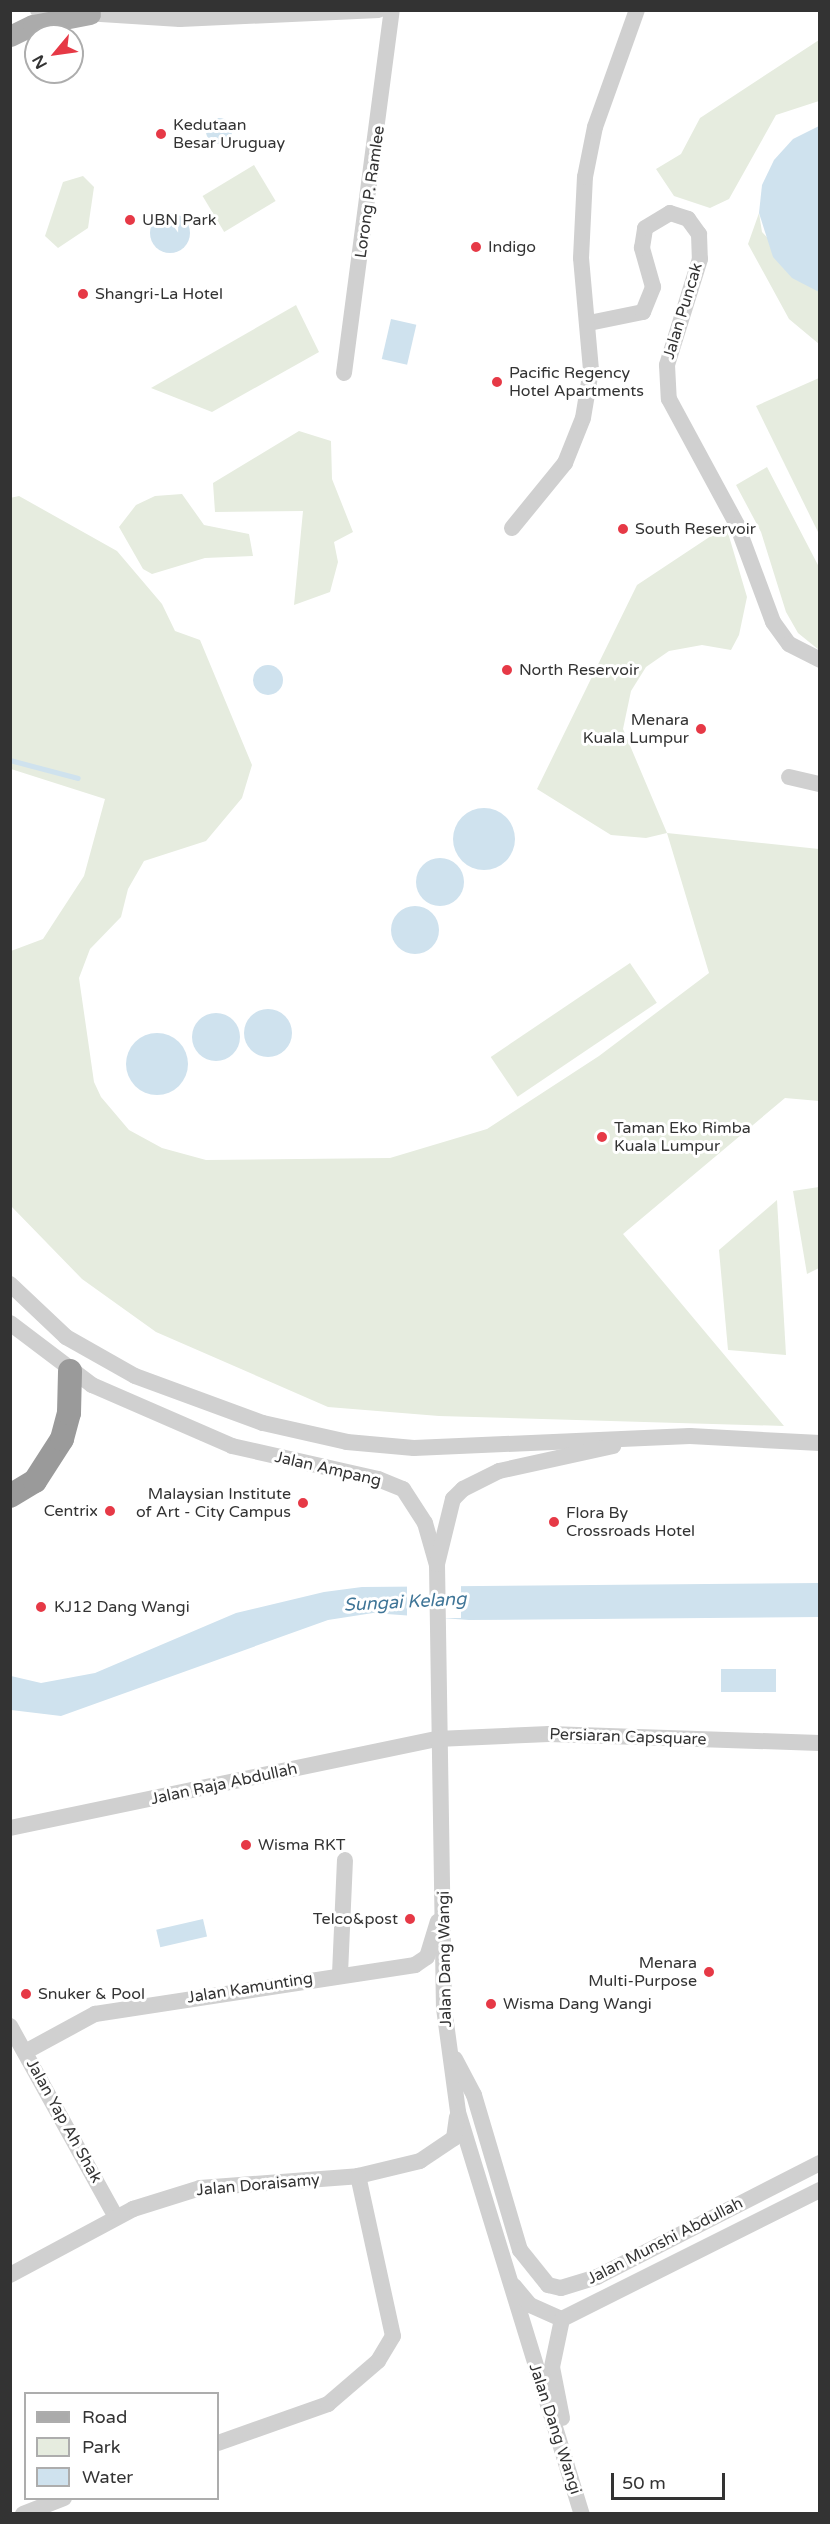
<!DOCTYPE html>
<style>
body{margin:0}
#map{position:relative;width:830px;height:2524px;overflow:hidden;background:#fff;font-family:"Varela Round",sans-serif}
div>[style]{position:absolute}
.green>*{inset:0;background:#e6ecdf;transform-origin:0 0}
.water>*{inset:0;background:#cfe2ee;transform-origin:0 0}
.round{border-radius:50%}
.pier>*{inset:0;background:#fff;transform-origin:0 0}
.stream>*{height:4.5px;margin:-2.25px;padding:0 2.25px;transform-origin:2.25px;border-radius:2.25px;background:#cfe2ee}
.minor>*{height:16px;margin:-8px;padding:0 8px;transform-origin:8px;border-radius:8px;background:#d0d0d0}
.major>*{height:21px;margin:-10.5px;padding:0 10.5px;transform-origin:10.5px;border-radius:10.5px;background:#ababab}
.highway>*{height:24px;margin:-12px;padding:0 12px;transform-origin:12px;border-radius:12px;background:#9a9a9a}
.dots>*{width:16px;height:16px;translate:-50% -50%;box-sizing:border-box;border:3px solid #fff;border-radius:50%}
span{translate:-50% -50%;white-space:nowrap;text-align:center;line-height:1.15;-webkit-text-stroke:6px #fff;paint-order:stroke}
.poi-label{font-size:16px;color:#333}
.left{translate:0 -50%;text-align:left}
.right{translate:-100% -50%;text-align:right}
.street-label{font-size:16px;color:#333}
.water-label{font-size:18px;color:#3f7597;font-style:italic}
.frame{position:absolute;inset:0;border:12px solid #333;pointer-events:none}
.legend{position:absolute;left:24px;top:2392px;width:195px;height:108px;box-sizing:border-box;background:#fff;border:2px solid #adadad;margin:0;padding:8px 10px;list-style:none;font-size:18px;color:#333}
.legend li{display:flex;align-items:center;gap:12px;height:30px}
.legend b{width:30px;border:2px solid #adadad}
.north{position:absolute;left:24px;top:24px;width:60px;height:60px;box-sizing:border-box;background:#fff;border:2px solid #adadad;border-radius:50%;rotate:241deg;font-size:16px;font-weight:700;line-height:24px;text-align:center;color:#333}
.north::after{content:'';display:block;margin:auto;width:21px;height:27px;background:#e63946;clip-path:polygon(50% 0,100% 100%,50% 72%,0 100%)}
.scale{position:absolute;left:611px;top:2473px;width:114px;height:27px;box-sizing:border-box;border:3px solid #333;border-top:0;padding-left:8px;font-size:18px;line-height:21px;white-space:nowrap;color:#333;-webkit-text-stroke:4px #fff;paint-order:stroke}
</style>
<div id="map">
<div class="green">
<div style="clip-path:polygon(819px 40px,819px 101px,776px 115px,729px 199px,710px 208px,674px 196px,656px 169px,681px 154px,700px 118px)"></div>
<div style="left:254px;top:165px;width:42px;height:60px;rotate:59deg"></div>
<div style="clip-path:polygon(83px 176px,94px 187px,88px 228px,58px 248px,45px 236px,63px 182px)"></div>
<div style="clip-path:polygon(759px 213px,762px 232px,819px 292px,819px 344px,789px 319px,748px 244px)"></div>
<div style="clip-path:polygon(296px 305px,319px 352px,212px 412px,151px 388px)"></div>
<div style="clip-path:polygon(819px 378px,819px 534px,756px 406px)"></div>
<div style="clip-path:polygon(299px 431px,331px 441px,332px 479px,353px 532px,334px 542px,338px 562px,330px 592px,294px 605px,303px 511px,215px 512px,213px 483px)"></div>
<div style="clip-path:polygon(767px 467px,819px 567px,819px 650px,798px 633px,786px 612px,761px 532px,736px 485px)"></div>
<div style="clip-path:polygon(182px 494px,204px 525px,249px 534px,253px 556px,205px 558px,152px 574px,143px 569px,119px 527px,136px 505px,155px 496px)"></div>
<div style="clip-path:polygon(19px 496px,117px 551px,162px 604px,175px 631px,200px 640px,252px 765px,242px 798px,206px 841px,144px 861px,128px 889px,121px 917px,90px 949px,79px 978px,94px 1082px,101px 1097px,129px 1130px,162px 1148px,206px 1160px,390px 1158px,487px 1129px,599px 1056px,709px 973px,667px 833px,646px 838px,611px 835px,537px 789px,637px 585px,726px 526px,747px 597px,739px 635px,731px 650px,702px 645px,669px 651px,646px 667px,631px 691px,623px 729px,667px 833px,819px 849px,819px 1101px,785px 1098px,623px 1234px,784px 1426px,439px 1416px,328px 1407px,156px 1332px,82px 1279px,11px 1206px,11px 951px,43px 939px,84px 876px,105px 799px,11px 769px,10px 498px)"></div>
<div style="left:630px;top:963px;width:48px;height:168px;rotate:56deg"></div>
<div style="clip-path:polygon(819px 1187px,819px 1268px,807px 1274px,793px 1191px)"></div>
<div style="clip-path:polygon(777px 1200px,786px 1355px,728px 1350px,719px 1250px)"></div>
</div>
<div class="water">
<div class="round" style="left:206px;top:118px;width:26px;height:26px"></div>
<div style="clip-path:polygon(819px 126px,820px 126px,819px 292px,792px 278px,773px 257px,759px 213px,762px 185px,774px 160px,793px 139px)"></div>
<div class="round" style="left:150px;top:213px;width:40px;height:40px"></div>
<div style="left:391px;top:319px;width:26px;height:41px;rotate:13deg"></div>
<div class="round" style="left:253px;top:665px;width:30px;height:30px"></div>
<div class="round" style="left:453px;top:808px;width:62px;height:62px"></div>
<div class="round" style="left:416px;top:858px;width:48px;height:48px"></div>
<div class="round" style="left:391px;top:906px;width:48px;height:48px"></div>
<div class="round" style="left:244px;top:1009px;width:48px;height:48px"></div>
<div class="round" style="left:192px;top:1013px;width:48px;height:48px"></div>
<div class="round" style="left:126px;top:1033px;width:62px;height:62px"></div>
<div style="clip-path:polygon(819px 1583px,819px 1617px,469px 1620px,373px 1613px,328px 1620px,61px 1716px,11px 1710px,11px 1676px,41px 1683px,95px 1673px,236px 1613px,324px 1592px,362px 1587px)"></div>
<div style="left:721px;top:1669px;width:55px;height:23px"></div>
<div style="left:203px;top:1919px;width:18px;height:48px;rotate:77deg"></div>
</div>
<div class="pier">
<div style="left:407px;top:1583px;width:54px;height:35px"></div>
</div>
<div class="stream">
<div style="left:10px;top:760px;width:70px;rotate:14.8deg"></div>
</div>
<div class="minor">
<div style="left:38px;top:10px;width:142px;rotate:3.6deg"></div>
<div style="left:180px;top:19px;width:199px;rotate:-2.6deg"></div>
<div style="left:589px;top:323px;width:55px;rotate:-11.5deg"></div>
<div style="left:643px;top:312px;width:27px;rotate:-68deg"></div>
<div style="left:653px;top:287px;width:41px;rotate:-105.8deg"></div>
<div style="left:642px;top:248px;width:20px;rotate:-81deg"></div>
<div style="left:645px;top:228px;width:29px;rotate:-31deg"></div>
<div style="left:670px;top:213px;width:19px;rotate:18deg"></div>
<div style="left:688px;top:219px;width:19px;rotate:54deg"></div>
<div style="left:699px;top:234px;width:25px;rotate:88deg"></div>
<div style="left:700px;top:259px;width:111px;rotate:107.3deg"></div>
<div style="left:667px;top:365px;width:34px;rotate:87deg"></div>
<div style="left:669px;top:399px;width:143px;rotate:61.6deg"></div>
<div style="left:737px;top:525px;width:103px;rotate:69.6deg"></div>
<div style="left:773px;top:622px;width:27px;rotate:54deg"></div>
<div style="left:789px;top:644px;width:35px;rotate:27deg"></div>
<div style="left:344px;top:373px;width:366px;rotate:-82.5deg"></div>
<div style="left:512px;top:528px;width:84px;rotate:-50.8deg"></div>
<div style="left:565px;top:463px;width:48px;rotate:-68.2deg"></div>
<div style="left:583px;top:418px;width:49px;rotate:-80.5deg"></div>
<div style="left:591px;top:370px;width:112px;rotate:-95.1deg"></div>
<div style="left:581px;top:258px;width:81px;rotate:-87.2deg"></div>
<div style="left:585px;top:177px;width:51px;rotate:-78.7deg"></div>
<div style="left:595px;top:127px;width:124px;rotate:-70.3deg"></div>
<div style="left:789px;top:777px;width:32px;rotate:13deg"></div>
<div style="left:10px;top:1284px;width:77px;rotate:43.4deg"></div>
<div style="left:66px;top:1337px;width:79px;rotate:29.5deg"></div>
<div style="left:135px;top:1376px;width:136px;rotate:20.2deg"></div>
<div style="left:263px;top:1423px;width:86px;rotate:12.7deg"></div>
<div style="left:347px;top:1442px;width:67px;rotate:5.1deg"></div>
<div style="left:414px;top:1448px;width:276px;rotate:-2.5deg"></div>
<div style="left:690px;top:1436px;width:130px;rotate:3.1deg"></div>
<div style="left:10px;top:1323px;width:103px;rotate:37.1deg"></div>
<div style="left:92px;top:1385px;width:153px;rotate:23.5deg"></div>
<div style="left:232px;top:1446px;width:150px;rotate:12.7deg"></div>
<div style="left:378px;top:1479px;width:27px;rotate:22deg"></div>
<div style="left:403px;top:1489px;width:40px;rotate:57.1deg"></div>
<div style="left:425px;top:1523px;width:44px;rotate:74.1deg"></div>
<div style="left:437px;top:1565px;width:443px;rotate:89.1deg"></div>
<div style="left:444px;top:2008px;width:105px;rotate:82.3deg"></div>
<div style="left:458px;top:2112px;width:421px;rotate:72.9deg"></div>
<div style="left:437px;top:1564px;width:67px;rotate:-76.2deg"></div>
<div style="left:453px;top:1499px;width:14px;rotate:-45deg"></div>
<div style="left:463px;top:1489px;width:40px;rotate:-26.6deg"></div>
<div style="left:499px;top:1471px;width:117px;rotate:-12.4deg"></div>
<div style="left:10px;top:1828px;width:436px;rotate:-11.8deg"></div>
<div style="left:437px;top:1739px;width:112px;rotate:-2.6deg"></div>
<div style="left:549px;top:1734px;width:271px;rotate:1.9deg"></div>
<div style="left:340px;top:1974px;width:114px;rotate:-87.5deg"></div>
<div style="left:10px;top:2026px;width:218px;rotate:61deg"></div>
<div style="left:25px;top:2052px;width:80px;rotate:-28.5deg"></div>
<div style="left:95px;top:2014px;width:324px;rotate:-8.7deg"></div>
<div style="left:415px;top:1965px;width:14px;rotate:-34deg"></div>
<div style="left:427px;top:1957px;width:37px;rotate:-73deg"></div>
<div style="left:455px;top:2059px;width:41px;rotate:62.2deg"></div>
<div style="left:474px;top:2095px;width:162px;rotate:73.5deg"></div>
<div style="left:520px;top:2250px;width:45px;rotate:51.3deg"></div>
<div style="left:548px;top:2285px;width:13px;rotate:13deg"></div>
<div style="left:561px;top:2288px;width:38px;rotate:-17deg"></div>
<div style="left:597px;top:2277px;width:250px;rotate:-27.1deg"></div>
<div style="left:10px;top:2275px;width:140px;rotate:-28.2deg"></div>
<div style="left:133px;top:2209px;width:70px;rotate:-17.4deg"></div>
<div style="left:200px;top:2188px;width:158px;rotate:-4.3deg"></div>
<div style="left:358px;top:2176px;width:64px;rotate:-13.6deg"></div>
<div style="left:420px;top:2161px;width:41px;rotate:-34.1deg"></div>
<div style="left:454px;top:2138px;width:21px;rotate:-82deg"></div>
<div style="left:514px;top:2286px;width:25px;rotate:50deg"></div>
<div style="left:530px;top:2305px;width:35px;rotate:24deg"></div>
<div style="left:562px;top:2418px;width:52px;rotate:-101.1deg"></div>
<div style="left:552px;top:2367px;width:49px;rotate:-78.2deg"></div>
<div style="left:562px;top:2319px;width:288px;rotate:-26.6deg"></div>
<div style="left:218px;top:2443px;width:117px;rotate:-19.5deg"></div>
<div style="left:328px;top:2404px;width:66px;rotate:-40.7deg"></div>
<div style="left:378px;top:2361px;width:29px;rotate:-59deg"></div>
<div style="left:393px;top:2336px;width:164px;rotate:-102.3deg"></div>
<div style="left:23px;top:2514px;width:44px;rotate:-21.3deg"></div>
</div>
<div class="major">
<div style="left:10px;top:36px;width:25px;rotate:-26deg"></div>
<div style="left:33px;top:25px;width:58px;rotate:-10.9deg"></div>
</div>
<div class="highway">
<div style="left:10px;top:1496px;width:29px;rotate:-31deg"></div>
<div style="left:35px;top:1481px;width:50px;rotate:-57.3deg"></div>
<div style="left:62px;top:1439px;width:27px;rotate:-75deg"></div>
<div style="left:69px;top:1413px;width:42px;rotate:-88.6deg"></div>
</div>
<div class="dots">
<div style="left:161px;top:134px;background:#e63946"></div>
<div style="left:130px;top:220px;background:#e63946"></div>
<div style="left:476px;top:247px;background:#e63946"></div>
<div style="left:83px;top:294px;background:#e63946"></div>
<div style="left:497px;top:382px;background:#e63946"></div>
<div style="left:623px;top:529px;background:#e63946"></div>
<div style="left:507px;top:670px;background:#e63946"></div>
<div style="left:701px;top:729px;background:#e63946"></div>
<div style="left:602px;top:1137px;background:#e63946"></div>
<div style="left:303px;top:1503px;background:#e63946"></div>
<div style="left:110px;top:1511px;background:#e63946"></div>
<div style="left:554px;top:1522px;background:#e63946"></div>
<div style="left:41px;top:1607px;background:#e63946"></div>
<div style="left:246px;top:1845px;background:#e63946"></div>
<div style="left:410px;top:1919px;background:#e63946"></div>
<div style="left:709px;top:1972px;background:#e63946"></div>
<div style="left:26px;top:1994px;background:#e63946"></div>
<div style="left:491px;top:2004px;background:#e63946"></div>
</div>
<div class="poi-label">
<span class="left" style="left:173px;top:134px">Kedutaan<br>Besar Uruguay</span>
<span class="left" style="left:142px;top:220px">UBN Park</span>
<span class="left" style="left:488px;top:247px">Indigo</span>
<span class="left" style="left:95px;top:294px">Shangri-La Hotel</span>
<span class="left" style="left:509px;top:382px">Pacific Regency<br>Hotel Apartments</span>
<span class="left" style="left:635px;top:529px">South Reservoir</span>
<span class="left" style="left:519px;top:670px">North Reservoir</span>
<span class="right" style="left:689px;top:729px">Menara<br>Kuala Lumpur</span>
<span class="left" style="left:614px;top:1137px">Taman Eko Rimba<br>Kuala Lumpur</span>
<span class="right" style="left:291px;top:1503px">Malaysian Institute<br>of Art - City Campus</span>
<span class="right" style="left:98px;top:1511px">Centrix</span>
<span class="left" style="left:566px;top:1522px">Flora By<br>Crossroads Hotel</span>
<span class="left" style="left:54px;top:1607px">KJ12 Dang Wangi</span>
<span class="left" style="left:258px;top:1845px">Wisma RKT</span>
<span class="right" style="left:398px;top:1919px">Telco&amp;post</span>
<span class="right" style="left:697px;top:1972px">Menara<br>Multi-Purpose</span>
<span class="left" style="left:38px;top:1994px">Snuker &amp; Pool</span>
<span class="left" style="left:503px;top:2004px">Wisma Dang Wangi</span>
</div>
<div class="street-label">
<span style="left:370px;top:192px;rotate:-82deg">Lorong P. Ramlee</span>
<span style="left:683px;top:311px;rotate:-73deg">Jalan Puncak</span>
<span style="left:328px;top:1469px;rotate:13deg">Jalan Ampang</span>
<span style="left:628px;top:1737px;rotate:2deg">Persiaran Capsquare</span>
<span style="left:224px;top:1784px;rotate:-12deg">Jalan Raja Abdullah</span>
<span style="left:445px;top:1959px;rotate:-91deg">Jalan Dang Wangi</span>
<span style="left:250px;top:1988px;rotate:-9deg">Jalan Kamunting</span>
<span style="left:64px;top:2121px;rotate:61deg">Jalan Yap Ah Shak</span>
<span style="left:258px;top:2185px;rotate:-5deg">Jalan Doraisamy</span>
<span style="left:665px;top:2241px;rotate:-27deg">Jalan Munshi Abdullah</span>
<span style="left:555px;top:2429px;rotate:72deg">Jalan Dang Wangi</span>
</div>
<div class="water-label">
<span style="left:405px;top:1602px;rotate:-3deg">Sungai Kelang</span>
</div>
<div class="frame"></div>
<ul class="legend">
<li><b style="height:8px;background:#ababab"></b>Road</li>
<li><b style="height:16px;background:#e6ecdf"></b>Park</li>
<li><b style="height:16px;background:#cfe2ee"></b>Water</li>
</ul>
<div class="north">N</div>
<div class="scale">50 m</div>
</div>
